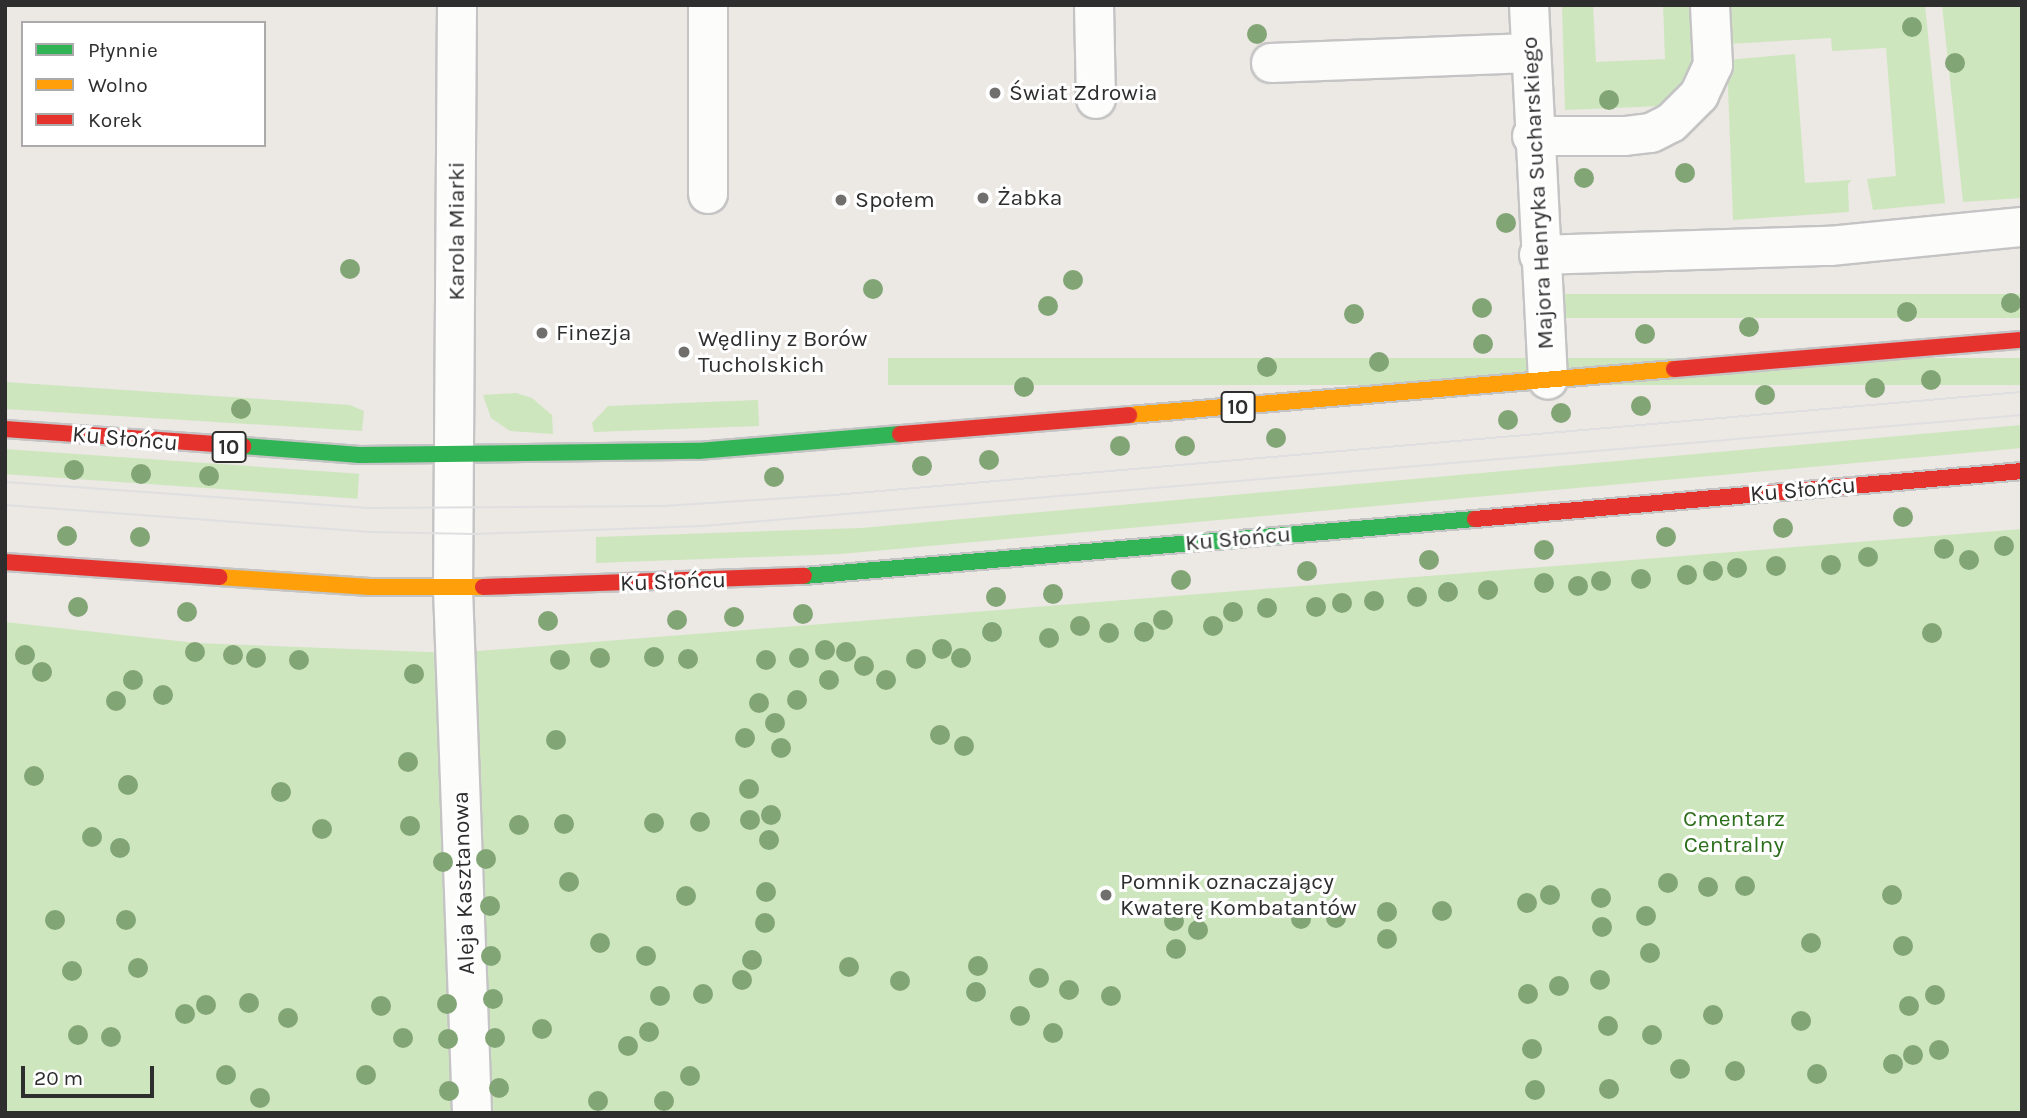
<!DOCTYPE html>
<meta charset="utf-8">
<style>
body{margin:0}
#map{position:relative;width:2027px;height:1118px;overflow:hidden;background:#ece8e4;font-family:Karla,sans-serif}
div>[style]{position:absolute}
.green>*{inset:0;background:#cee6be;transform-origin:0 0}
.roads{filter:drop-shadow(2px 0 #c5c4c5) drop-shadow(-2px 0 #c5c4c5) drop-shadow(0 2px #c5c4c5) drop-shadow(0 -2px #c5c4c5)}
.street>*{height:38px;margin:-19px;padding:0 19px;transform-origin:19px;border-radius:19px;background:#fcfcfb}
.fast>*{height:16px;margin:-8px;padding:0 8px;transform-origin:8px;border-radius:8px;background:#30b455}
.slow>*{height:16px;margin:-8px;padding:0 8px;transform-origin:8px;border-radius:8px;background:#ff9f0a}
.jam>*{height:16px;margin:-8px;padding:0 8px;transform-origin:8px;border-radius:8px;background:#e5322d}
.tram>*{height:2px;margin:-1px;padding:0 1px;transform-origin:1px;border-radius:1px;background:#dfdfe1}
.trees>*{width:20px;height:20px;margin:-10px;border-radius:50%;background:#82a575}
.dots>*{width:19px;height:19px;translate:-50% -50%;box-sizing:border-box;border:4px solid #fff;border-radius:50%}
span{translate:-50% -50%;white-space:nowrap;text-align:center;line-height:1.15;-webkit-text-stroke:6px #fff;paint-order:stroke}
.shield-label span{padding:2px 5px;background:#fff;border:2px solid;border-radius:5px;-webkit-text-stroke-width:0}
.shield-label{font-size:21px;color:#2e2e2e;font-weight:700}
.poi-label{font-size:23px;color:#2e2e2e}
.left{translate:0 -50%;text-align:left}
.street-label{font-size:23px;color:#2e2e2e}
.park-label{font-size:23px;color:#2c6e1b}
.frame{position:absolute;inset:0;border:7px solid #2e2e2e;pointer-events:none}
.legend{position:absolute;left:21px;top:21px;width:245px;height:126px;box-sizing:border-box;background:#fff;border:2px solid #ababab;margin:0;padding:9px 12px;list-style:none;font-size:21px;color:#2e2e2e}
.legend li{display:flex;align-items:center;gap:14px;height:35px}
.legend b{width:35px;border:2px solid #ababab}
.scale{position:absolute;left:21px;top:1066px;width:133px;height:32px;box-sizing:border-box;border:4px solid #2e2e2e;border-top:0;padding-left:9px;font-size:21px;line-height:24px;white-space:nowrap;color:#2e2e2e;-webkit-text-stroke:5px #fff;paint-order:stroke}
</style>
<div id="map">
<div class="green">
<div style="clip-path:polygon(1562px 5px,1593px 5px,1596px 62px,1665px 59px,1663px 5px,1700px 5px,1691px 80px,1662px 106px,1565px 110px)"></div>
<div style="clip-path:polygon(1725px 5px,1925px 5px,1945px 203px,1873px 210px,1867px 179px,1896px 176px,1886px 48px,1832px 51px,1831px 38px,1728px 44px)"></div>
<div style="clip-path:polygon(1942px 5px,2020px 5px,2022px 198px,1963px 202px)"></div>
<div style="clip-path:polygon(1795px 54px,1805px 183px,1852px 180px,1848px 184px,1849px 212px,1733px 220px,1727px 60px)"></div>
<div style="left:2022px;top:294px;width:24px;height:463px;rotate:90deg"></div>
<div style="left:2022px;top:358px;width:27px;height:1134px;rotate:90deg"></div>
<div style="clip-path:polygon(5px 382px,350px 405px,364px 411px,362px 431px,5px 409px)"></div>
<div style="clip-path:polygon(516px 393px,532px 398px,552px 415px,553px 434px,510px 431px,491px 418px,483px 395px)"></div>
<div style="clip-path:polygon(758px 400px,759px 426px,594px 432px,592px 423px,608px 406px)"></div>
<div style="clip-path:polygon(2022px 425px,2022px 448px,841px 554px,596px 563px,596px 537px,861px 528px)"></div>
<div style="left:5px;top:449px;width:355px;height:25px;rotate:4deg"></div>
<div style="clip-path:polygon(2022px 529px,2022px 1113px,5px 1113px,5px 622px,196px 643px,454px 653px)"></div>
</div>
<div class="roads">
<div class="street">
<div style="left:457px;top:5px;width:584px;rotate:90.39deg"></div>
<div style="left:453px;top:589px;width:524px;rotate:87.92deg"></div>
<div style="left:708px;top:5px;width:189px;rotate:90deg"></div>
<div style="left:1094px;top:5px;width:94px;rotate:88.8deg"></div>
<div style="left:1529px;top:5px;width:375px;rotate:87.1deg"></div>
<div style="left:1271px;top:63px;width:259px;rotate:-2.2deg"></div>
<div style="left:1532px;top:136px;width:93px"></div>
<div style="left:1625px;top:136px;width:26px;rotate:-7deg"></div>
<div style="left:1651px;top:133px;width:22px;rotate:-27deg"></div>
<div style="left:1671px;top:123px;width:40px;rotate:-45deg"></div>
<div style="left:1699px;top:95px;width:33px;rotate:-65deg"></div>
<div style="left:1713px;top:65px;width:60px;rotate:-92.9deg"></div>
<div style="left:1539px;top:255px;width:291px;rotate:-1.8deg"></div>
<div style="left:1830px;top:246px;width:193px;rotate:-5.7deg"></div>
</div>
<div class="fast">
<div style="left:243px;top:446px;width:117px;rotate:4.4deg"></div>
<div style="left:360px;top:455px;width:338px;rotate:-0.7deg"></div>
<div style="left:698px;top:451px;width:203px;rotate:-4.8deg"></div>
<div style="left:804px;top:576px;width:673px;rotate:-4.86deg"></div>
</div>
<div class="slow">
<div style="left:1129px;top:415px;width:547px;rotate:-4.82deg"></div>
<div style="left:219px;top:577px;width:151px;rotate:3.8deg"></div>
<div style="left:370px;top:587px;width:113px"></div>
</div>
<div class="jam">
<div style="left:1674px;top:369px;width:349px;rotate:-4.8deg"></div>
<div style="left:5px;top:429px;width:239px;rotate:4.1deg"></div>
<div style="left:900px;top:434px;width:230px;rotate:-4.7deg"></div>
<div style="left:1475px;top:519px;width:549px;rotate:-5.01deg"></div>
<div style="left:5px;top:562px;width:215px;rotate:4deg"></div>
<div style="left:483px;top:587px;width:321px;rotate:-2deg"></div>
</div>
</div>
<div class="tram">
<div style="left:5px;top:482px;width:368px;rotate:4.1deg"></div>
<div style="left:372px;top:508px;width:291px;rotate:-0.4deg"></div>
<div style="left:663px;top:506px;width:171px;rotate:-3.7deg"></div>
<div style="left:834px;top:495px;width:1192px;rotate:-4.96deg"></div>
<div style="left:5px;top:505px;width:367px;rotate:4.2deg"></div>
<div style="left:371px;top:532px;width:103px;rotate:1.1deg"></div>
<div style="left:474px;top:534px;width:229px;rotate:-2deg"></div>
<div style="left:703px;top:526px;width:1324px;rotate:-4.81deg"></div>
</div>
<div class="trees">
<div style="left:1912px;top:27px"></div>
<div style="left:1257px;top:34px"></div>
<div style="left:1955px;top:63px"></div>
<div style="left:1609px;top:100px"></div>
<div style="left:1685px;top:173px"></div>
<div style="left:1584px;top:178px"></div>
<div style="left:1506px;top:223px"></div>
<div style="left:350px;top:269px"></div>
<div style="left:1073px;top:280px"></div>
<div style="left:873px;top:289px"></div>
<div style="left:2011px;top:303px"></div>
<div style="left:1048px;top:306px"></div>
<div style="left:1482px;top:308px"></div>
<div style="left:1907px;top:312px"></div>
<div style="left:1354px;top:314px"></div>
<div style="left:1749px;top:327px"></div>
<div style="left:1645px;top:334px"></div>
<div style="left:1483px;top:344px"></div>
<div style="left:1379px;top:362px"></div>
<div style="left:1267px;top:367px"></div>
<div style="left:1931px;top:380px"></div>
<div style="left:1024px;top:387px"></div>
<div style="left:1875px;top:388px"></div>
<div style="left:1765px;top:395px"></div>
<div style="left:1641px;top:406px"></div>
<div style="left:241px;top:409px"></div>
<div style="left:1561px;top:413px"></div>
<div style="left:1508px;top:420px"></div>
<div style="left:1276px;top:438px"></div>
<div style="left:1120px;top:446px"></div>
<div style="left:1185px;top:446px"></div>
<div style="left:989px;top:460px"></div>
<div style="left:922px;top:466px"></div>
<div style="left:74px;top:470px"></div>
<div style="left:141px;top:474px"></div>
<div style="left:209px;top:476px"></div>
<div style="left:774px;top:477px"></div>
<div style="left:1903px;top:517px"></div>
<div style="left:1783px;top:528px"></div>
<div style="left:67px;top:536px"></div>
<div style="left:140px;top:537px"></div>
<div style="left:1666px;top:537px"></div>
<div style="left:2004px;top:546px"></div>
<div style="left:1944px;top:549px"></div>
<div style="left:1544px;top:550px"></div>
<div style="left:1868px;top:557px"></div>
<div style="left:1429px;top:560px"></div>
<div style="left:1969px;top:560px"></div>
<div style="left:1831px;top:565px"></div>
<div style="left:1776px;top:566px"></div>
<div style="left:1737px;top:568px"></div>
<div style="left:1307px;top:571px"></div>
<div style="left:1713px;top:571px"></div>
<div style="left:1687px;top:575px"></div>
<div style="left:1641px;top:579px"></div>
<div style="left:1181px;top:580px"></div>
<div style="left:1601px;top:581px"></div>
<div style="left:1544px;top:583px"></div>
<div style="left:1578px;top:586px"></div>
<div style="left:1488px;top:590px"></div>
<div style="left:1448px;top:592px"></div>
<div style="left:1053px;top:594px"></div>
<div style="left:996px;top:597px"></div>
<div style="left:1417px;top:597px"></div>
<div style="left:1374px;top:601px"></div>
<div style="left:1342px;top:603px"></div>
<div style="left:78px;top:607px"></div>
<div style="left:1316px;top:607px"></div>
<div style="left:1267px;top:608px"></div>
<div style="left:187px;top:612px"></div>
<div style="left:1233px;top:612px"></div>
<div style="left:803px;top:614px"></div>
<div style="left:734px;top:617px"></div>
<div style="left:677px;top:620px"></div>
<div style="left:1163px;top:620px"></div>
<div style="left:548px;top:621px"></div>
<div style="left:1080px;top:626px"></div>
<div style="left:1213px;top:626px"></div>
<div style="left:992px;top:632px"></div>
<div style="left:1144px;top:632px"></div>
<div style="left:1109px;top:633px"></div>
<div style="left:1932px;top:633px"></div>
<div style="left:1049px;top:638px"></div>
<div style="left:942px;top:649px"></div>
<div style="left:825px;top:650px"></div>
<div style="left:195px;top:652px"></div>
<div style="left:846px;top:652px"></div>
<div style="left:25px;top:655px"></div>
<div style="left:233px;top:655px"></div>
<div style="left:654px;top:657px"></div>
<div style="left:256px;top:658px"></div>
<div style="left:600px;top:658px"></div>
<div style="left:799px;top:658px"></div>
<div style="left:961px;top:658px"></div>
<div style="left:688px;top:659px"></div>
<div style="left:916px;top:659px"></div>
<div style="left:299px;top:660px"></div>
<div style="left:560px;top:660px"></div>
<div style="left:766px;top:660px"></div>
<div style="left:864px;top:666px"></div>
<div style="left:42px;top:672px"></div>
<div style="left:414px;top:674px"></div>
<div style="left:133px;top:680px"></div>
<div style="left:829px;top:680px"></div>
<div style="left:886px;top:680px"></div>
<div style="left:163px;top:695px"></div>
<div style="left:797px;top:700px"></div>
<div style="left:116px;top:701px"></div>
<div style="left:759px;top:703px"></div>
<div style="left:775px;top:723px"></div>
<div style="left:940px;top:735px"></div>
<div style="left:745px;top:738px"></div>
<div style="left:556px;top:740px"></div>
<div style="left:964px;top:746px"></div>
<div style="left:781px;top:748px"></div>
<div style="left:408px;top:762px"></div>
<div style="left:34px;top:776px"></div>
<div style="left:128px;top:785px"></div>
<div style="left:749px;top:789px"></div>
<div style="left:281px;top:792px"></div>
<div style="left:771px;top:815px"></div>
<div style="left:750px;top:820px"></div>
<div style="left:700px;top:822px"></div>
<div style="left:654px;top:823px"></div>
<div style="left:564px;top:824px"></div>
<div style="left:519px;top:825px"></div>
<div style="left:410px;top:826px"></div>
<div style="left:322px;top:829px"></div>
<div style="left:92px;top:837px"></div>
<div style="left:769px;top:840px"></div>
<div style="left:120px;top:848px"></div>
<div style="left:486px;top:859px"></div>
<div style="left:443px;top:862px"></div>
<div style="left:569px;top:882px"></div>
<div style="left:1668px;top:883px"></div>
<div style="left:1745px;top:886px"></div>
<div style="left:1708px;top:887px"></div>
<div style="left:766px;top:892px"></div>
<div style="left:1550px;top:895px"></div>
<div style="left:1892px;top:895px"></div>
<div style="left:686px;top:896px"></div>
<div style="left:1601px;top:898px"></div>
<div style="left:1527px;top:903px"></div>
<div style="left:490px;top:906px"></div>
<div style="left:1442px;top:911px"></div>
<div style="left:1387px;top:912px"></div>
<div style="left:1646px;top:916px"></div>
<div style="left:1336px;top:918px"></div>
<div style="left:1301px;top:919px"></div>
<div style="left:55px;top:920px"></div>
<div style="left:126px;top:920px"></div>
<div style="left:1174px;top:921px"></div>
<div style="left:765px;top:923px"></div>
<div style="left:1602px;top:927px"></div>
<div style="left:1198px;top:930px"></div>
<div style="left:1387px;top:939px"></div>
<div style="left:600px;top:943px"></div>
<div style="left:1811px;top:943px"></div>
<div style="left:1903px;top:946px"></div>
<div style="left:1176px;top:949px"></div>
<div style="left:1650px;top:953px"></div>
<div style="left:491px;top:956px"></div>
<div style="left:646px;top:956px"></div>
<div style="left:752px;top:960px"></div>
<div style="left:978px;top:966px"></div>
<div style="left:849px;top:967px"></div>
<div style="left:138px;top:968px"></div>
<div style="left:72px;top:971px"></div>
<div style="left:1039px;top:978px"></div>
<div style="left:742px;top:980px"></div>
<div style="left:1600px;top:980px"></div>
<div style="left:900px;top:981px"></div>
<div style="left:1559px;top:986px"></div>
<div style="left:1069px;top:990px"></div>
<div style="left:976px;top:992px"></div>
<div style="left:703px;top:994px"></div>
<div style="left:1528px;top:994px"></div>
<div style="left:1935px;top:995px"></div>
<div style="left:660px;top:996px"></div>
<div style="left:1111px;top:996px"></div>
<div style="left:493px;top:999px"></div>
<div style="left:249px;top:1003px"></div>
<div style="left:447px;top:1004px"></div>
<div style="left:206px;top:1005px"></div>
<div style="left:381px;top:1006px"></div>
<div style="left:1909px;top:1006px"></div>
<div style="left:185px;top:1014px"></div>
<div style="left:1713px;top:1015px"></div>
<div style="left:1020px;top:1016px"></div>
<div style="left:288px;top:1018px"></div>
<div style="left:1801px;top:1021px"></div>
<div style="left:1608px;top:1026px"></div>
<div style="left:542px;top:1029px"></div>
<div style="left:649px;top:1032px"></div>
<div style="left:1053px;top:1033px"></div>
<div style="left:78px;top:1035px"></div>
<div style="left:1652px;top:1035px"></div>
<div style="left:111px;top:1037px"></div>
<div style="left:403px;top:1038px"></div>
<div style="left:495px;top:1038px"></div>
<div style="left:448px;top:1039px"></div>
<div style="left:628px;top:1046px"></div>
<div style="left:1532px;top:1049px"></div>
<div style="left:1939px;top:1050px"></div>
<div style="left:1913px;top:1055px"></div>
<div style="left:1893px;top:1064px"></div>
<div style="left:1680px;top:1069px"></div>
<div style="left:1735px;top:1071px"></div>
<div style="left:1817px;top:1074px"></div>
<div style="left:226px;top:1075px"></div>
<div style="left:366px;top:1075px"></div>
<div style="left:690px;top:1076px"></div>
<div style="left:499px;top:1088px"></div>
<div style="left:1609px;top:1089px"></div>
<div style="left:1535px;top:1090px"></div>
<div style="left:449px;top:1091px"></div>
<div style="left:260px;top:1098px"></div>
<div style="left:598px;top:1101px"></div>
<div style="left:664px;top:1101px"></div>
</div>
<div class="dots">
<div style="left:995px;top:93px;background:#706f6e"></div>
<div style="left:983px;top:198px;background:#706f6e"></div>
<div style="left:841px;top:200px;background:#706f6e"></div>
<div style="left:542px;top:333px;background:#706f6e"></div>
<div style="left:684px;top:352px;background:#706f6e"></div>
<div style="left:1106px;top:895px;background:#706f6e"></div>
</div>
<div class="shield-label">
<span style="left:1238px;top:407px">10</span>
<span style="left:229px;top:447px">10</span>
</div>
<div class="poi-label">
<span class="left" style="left:1009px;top:93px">Świat Zdrowia</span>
<span class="left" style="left:997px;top:198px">Żabka</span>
<span class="left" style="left:855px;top:200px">Społem</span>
<span class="left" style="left:556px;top:333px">Finezja</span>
<span class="left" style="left:698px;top:352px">Wędliny z Borów<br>Tucholskich</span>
<span class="left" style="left:1120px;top:895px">Pomnik oznaczający<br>Kwaterę Kombatantów</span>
</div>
<div class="street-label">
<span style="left:1538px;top:193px;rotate:-93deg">Majora Henryka Sucharskiego</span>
<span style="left:457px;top:231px;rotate:-90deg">Karola Miarki</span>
<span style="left:125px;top:439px;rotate:5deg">Ku Słońcu</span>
<span style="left:1803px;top:490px;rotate:-5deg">Ku Słońcu</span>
<span style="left:1238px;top:539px;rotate:-5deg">Ku Słońcu</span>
<span style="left:673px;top:582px;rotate:-2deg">Ku Słońcu</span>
<span style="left:464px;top:883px;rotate:-92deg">Aleja Kasztanowa</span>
</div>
<div class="park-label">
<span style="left:1734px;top:832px">Cmentarz<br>Centralny</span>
</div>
<div class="frame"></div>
<ul class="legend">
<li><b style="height:9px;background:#30b455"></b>Płynnie</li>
<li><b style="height:9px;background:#ff9f0a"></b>Wolno</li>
<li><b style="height:9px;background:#e5322d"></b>Korek</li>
</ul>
<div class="scale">20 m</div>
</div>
